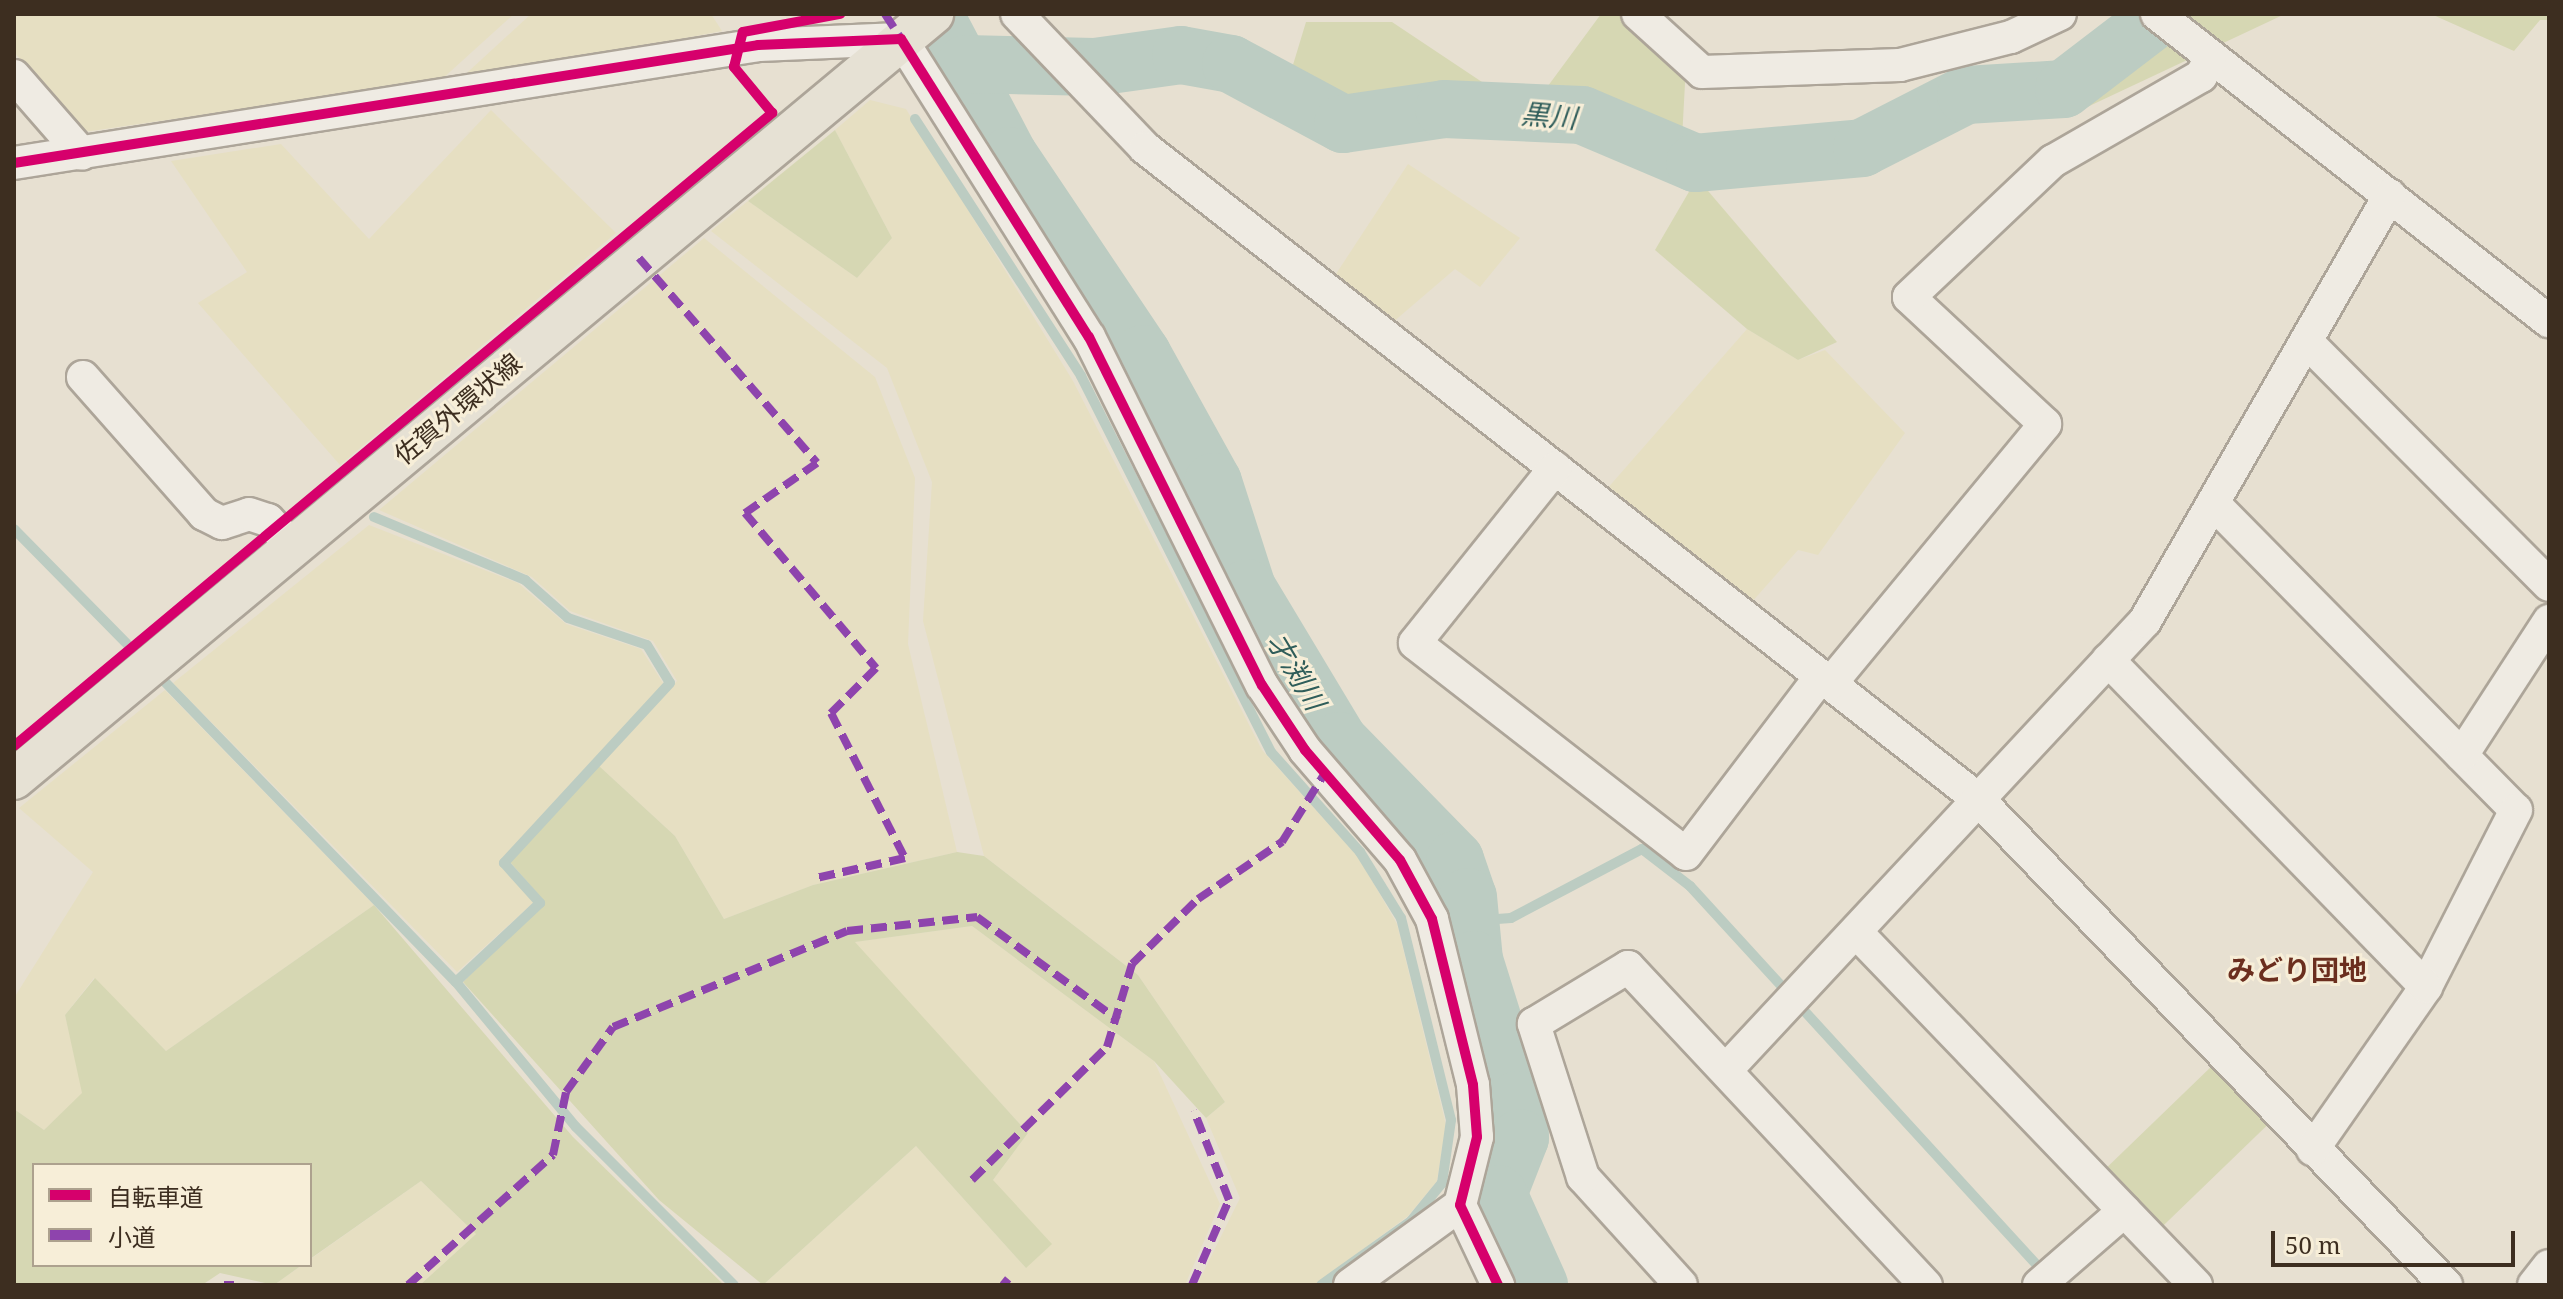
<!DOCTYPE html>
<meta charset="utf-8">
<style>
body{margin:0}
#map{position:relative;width:2563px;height:1299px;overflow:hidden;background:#e7e0d1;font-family:"Noto Serif","Noto Sans JP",serif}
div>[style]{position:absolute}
.farmland>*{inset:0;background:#e6dfc2}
.green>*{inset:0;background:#d6d7b3;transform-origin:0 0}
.stream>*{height:10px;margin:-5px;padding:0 5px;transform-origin:5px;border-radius:5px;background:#bcccc2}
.river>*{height:58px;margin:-29px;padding:0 29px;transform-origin:29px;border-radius:29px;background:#bcccc2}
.roads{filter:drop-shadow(2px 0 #ada599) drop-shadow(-2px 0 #ada599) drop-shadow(0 2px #ada599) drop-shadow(0 -2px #ada599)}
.minor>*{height:32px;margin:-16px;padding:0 16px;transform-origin:16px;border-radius:16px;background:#efebe3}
.major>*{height:40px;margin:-20px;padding:0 20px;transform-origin:20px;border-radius:20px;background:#e6e1d4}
.quiet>*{height:8px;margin-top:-4px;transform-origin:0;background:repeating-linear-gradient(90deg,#8e44ad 0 16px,transparent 0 24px)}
.cycleway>*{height:10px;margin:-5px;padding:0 5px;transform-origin:5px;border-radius:5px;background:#d6006c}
span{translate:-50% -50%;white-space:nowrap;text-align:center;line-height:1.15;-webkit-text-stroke:6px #f7eed8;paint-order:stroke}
.street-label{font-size:26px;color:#3d2e20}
.water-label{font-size:28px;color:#2f5d5a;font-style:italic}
.neighbourhood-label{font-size:28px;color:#6b2e1e;font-weight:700}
.frame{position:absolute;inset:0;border:16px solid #3d2e20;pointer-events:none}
.legend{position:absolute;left:32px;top:1163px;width:280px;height:104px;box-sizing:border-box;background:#f7eed8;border:2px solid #ada18e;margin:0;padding:10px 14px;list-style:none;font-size:24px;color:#3d2e20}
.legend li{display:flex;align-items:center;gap:16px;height:40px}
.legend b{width:40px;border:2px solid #ada18e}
.scale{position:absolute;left:2271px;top:1231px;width:244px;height:36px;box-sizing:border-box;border:4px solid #3d2e20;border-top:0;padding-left:10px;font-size:24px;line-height:28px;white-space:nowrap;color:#3d2e20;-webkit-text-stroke:6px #f7eed8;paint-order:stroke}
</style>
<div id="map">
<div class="farmland">
<div style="clip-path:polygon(14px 14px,514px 14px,441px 80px,84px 132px,14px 52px)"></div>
<div style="clip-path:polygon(531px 14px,711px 14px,722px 31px,457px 82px)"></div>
<div style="clip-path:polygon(870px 100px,906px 109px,1073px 381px,1262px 750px,1359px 858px,1397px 924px,1446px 1125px,1437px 1181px,1408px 1216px,1314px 1285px,1197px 1285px,1240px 1198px,1206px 1118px,1225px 1102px,1138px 975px,984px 856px,923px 621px,932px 482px,887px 368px,711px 231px,748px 201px,857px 278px,892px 238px,835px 130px)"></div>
<div style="clip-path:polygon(491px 110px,616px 233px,340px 465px,198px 303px,247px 272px,171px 161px,281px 144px,369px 239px)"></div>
<div style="clip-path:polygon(1408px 164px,1520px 238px,1480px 287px,1455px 269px,1392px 323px,1334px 277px)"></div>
<div style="clip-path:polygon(704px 238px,875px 377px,915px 478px,908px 644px,957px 852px,813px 885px,724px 919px,675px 836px,598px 765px,677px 681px,653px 641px,570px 611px,532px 577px,379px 510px)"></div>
<div style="clip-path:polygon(1747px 329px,1798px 360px,1825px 350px,1905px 433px,1818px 555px,1798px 550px,1751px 603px,1606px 490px)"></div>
<div style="clip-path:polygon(369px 525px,518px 583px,566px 624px,641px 649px,665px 686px,500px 864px,534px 902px,457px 972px,173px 683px)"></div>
<div style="clip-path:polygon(165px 690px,374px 905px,166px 1051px,94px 978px,65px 1015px,83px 1093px,44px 1130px,14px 1109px,14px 998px,93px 872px,19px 808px)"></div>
<div style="clip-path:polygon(972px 926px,1154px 1061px,1220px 1204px,1185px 1285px,763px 1285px,916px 1146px,1026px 1268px,993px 1180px,1028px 1133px,854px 942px)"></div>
<div style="clip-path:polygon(421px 1181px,476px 1234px,420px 1285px,274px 1285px)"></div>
</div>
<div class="green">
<div style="clip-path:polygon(1601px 14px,1623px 14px,1686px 65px,1682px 139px,1591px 101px,1436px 99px,1347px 111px,1289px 78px,1306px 22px,1392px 22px,1482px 82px,1545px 90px)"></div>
<div style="clip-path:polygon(2150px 14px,2285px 14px,2083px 109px,2061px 100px,2069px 79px)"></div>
<div style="clip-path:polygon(2431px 14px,2549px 14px,2549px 20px,2540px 20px,2514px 51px)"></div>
<div style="clip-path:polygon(835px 130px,892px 238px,857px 278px,748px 201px)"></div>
<div style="clip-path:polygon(1697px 178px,1837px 342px,1798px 360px,1747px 329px,1655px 250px)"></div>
<div style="clip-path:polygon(598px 765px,675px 836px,724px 919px,813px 885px,957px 852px,984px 856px,1138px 975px,1225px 1102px,1206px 1118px,1154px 1061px,972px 926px,855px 942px,1028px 1133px,993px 1180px,1052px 1244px,1026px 1268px,916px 1146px,763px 1285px,659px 1200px,463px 982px,545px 902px,510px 862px)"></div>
<div style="clip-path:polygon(374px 905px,573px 1137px,724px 1285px,420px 1285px,476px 1234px,421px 1181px,310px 1259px,310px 1165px,34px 1165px,34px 1265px,302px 1265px,274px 1285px,220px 1273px,202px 1285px,14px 1285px,14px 1109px,44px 1130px,82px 1093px,65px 1015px,95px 978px,166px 1051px)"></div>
<div style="left:2214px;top:1064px;width:81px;height:154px;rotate:46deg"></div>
</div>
<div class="stream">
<div style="left:915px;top:119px;width:306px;rotate:57.1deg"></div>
<div style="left:1081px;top:376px;width:421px;rotate:63.2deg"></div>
<div style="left:1271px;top:752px;width:134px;rotate:48.3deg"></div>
<div style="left:1360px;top:852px;width:78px;rotate:58.2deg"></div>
<div style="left:1401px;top:918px;width:208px;rotate:76.1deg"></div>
<div style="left:1451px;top:1120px;width:64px;rotate:98.1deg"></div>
<div style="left:1442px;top:1183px;width:49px;rotate:129.2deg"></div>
<div style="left:1411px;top:1221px;width:110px;rotate:144.6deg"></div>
<div style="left:374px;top:517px;width:164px;rotate:22.6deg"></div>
<div style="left:525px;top:580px;width:57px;rotate:41.5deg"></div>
<div style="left:568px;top:618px;width:83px;rotate:18.9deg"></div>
<div style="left:647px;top:645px;width:44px;rotate:58.8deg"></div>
<div style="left:670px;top:683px;width:245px;rotate:132.7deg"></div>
<div style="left:504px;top:863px;width:54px;rotate:48deg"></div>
<div style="left:540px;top:903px;width:115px;rotate:136.8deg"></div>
<div style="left:14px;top:529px;width:161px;rotate:45.5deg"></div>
<div style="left:165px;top:682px;width:418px;rotate:45.9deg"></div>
<div style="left:456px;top:982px;width:188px;rotate:50.4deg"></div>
<div style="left:576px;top:1127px;width:223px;rotate:45deg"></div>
<div style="left:1470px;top:921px;width:41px;rotate:-4.2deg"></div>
<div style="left:1511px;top:918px;width:148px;rotate:-27.8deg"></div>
<div style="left:1642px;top:849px;width:61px;rotate:37.6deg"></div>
<div style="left:1690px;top:886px;width:527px;rotate:47.54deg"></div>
</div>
<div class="river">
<div style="left:934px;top:14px;width:161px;rotate:62.2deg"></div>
<div style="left:1009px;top:156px;width:239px;rotate:56.1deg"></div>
<div style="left:1142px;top:354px;width:146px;rotate:61deg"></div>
<div style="left:1213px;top:482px;width:111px;rotate:72.2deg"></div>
<div style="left:1247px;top:588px;width:179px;rotate:59deg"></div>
<div style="left:1339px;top:741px;width:166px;rotate:45.7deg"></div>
<div style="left:1455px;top:860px;width:39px;rotate:71deg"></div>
<div style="left:1468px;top:897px;width:63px;rotate:84.6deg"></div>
<div style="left:1474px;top:960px;width:147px;rotate:72.6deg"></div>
<div style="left:1518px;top:1100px;width:38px;rotate:87deg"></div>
<div style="left:1520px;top:1138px;width:60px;rotate:111.4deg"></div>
<div style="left:1498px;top:1194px;width:100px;rotate:65.7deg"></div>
<div style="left:966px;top:64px;width:129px;rotate:1.3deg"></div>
<div style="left:1095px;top:67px;width:87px;rotate:-7.9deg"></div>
<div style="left:1181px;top:55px;width:51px;rotate:10.2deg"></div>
<div style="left:1231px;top:64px;width:127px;rotate:28.2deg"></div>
<div style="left:1343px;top:124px;width:102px;rotate:-8.4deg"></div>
<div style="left:1444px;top:109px;width:138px;rotate:2.5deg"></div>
<div style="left:1582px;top:115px;width:123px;rotate:23deg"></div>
<div style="left:1695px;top:163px;width:168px;rotate:-5.1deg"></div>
<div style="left:1862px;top:148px;width:117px;rotate:-27deg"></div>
<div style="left:1966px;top:95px;width:98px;rotate:-3.5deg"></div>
<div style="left:2064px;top:89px;width:123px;rotate:-37.4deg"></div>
</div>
<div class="roads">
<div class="minor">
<div style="left:1017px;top:14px;width:185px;rotate:46.3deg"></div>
<div style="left:1145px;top:148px;width:1057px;rotate:38.01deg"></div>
<div style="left:1978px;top:799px;width:675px;rotate:46.08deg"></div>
<div style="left:1638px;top:14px;width:86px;rotate:42.2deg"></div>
<div style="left:1702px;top:72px;width:198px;rotate:-2deg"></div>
<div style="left:1900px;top:65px;width:114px;rotate:-14.2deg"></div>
<div style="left:2011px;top:37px;width:54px;rotate:-25.1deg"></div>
<div style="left:2157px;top:14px;width:498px;rotate:38.1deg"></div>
<div style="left:14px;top:76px;width:103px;rotate:48.9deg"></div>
<div style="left:14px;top:163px;width:753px;rotate:-9.01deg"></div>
<div style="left:758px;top:45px;width:143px;rotate:-2.4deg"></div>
<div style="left:901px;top:39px;width:352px;rotate:57.8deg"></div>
<div style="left:1089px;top:337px;width:389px;rotate:63.6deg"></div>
<div style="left:1262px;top:685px;width:78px;rotate:56.5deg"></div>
<div style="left:1305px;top:750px;width:145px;rotate:49.2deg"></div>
<div style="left:1400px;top:860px;width:67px;rotate:61.5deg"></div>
<div style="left:1432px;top:919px;width:171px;rotate:76.1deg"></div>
<div style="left:1473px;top:1085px;width:52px;rotate:85.6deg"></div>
<div style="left:1477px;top:1137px;width:70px;rotate:104deg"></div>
<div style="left:1460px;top:1205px;width:89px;rotate:64.6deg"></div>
<div style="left:2306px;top:341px;width:344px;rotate:45.1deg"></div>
<div style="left:83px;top:377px;width:183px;rotate:48.5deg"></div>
<div style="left:204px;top:514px;width:20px;rotate:27deg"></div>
<div style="left:222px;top:523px;width:28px;rotate:-18deg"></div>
<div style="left:249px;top:514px;width:20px;rotate:18deg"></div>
<div style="left:268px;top:520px;width:37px;rotate:47deg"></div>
<div style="left:1555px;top:468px;width:224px;rotate:128.7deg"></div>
<div style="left:1415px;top:643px;width:343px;rotate:37.9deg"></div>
<div style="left:1686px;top:854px;width:223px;rotate:-52.8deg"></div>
<div style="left:2213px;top:503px;width:431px;rotate:45.4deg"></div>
<div style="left:2516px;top:810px;width:199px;rotate:117deg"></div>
<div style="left:2426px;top:987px;width:198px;rotate:124.9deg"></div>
<div style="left:2108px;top:660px;width:456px;rotate:45.8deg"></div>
<div style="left:1831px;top:683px;width:336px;rotate:-50.4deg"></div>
<div style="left:2045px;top:424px;width:186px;rotate:-137deg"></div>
<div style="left:1909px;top:297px;width:198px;rotate:-43.4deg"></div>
<div style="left:2053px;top:161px;width:171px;rotate:-29.9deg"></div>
<div style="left:2201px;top:76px;width:18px;rotate:-61deg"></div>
<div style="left:2462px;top:755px;width:160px;rotate:-57deg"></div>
<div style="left:1857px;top:933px;width:489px;rotate:46.1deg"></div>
<div style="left:1726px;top:1070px;width:614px;rotate:-46.98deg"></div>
<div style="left:2145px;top:621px;width:491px;rotate:-60.1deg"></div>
<div style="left:1350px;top:1285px;width:136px;rotate:-36deg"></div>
<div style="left:1681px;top:1285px;width:146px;rotate:-132.2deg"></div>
<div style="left:1583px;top:1177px;width:161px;rotate:-107.8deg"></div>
<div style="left:1534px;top:1024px;width:110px;rotate:-31.2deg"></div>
<div style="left:1628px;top:967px;width:436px;rotate:46.9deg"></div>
<div style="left:2039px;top:1285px;width:113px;rotate:-41deg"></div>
<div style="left:2534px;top:1285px;width:24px;rotate:-52deg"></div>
</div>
<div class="major">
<div style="left:14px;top:779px;width:1196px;rotate:-39.77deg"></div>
</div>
</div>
<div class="quiet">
<div style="left:885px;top:14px;width:30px;rotate:57deg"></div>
<div style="left:639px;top:258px;width:271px;rotate:49deg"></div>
<div style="left:817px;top:463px;width:88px;rotate:145.2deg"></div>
<div style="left:745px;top:513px;width:203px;rotate:49.8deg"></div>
<div style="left:876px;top:668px;width:64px;rotate:135deg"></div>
<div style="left:831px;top:713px;width:163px;rotate:63deg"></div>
<div style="left:905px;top:858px;width:91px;rotate:167.3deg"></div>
<div style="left:972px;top:1180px;width:190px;rotate:-44.6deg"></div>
<div style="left:1107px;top:1047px;width:87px;rotate:-73.2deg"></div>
<div style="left:1132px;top:964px;width:93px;rotate:-44.6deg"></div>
<div style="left:1198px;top:899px;width:102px;rotate:-34.2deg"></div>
<div style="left:1282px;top:842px;width:81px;rotate:-58.1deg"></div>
<div style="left:224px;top:1285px;width:10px"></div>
<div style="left:408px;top:1285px;width:195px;rotate:-41.9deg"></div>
<div style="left:553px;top:1155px;width:64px;rotate:-78.3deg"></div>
<div style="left:566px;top:1092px;width:80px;rotate:-54.1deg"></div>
<div style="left:613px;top:1027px;width:253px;rotate:-22.3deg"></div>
<div style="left:847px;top:931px;width:131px;rotate:-6.1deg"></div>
<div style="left:977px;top:917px;width:175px;rotate:36.1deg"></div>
<div style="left:1003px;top:1285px;width:8px;rotate:-50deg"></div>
<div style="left:1192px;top:1285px;width:93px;rotate:-66.5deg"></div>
<div style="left:1229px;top:1200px;width:96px;rotate:-111.5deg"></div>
</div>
<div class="cycleway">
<div style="left:14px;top:163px;width:753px;rotate:-9.01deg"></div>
<div style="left:758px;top:45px;width:143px;rotate:-2.4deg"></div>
<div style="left:901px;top:39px;width:352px;rotate:57.8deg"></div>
<div style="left:1089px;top:337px;width:389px;rotate:63.6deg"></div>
<div style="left:1262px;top:685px;width:78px;rotate:56.5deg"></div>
<div style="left:1305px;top:750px;width:145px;rotate:49.2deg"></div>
<div style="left:1400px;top:860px;width:67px;rotate:61.5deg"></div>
<div style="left:1432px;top:919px;width:171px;rotate:76.1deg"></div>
<div style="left:1473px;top:1085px;width:52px;rotate:85.6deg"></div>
<div style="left:1477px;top:1137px;width:70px;rotate:104deg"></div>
<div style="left:1460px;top:1205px;width:89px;rotate:64.6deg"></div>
<div style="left:14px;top:746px;width:988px;rotate:-39.86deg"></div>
<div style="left:772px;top:113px;width:60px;rotate:-129.6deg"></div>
<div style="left:734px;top:67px;width:36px;rotate:-76deg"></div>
<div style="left:743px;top:32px;width:99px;rotate:-10.5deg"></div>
</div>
<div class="street-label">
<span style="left:458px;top:409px;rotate:-40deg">佐賀外環状線</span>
</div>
<div class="water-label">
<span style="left:1549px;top:115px;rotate:5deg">黒川</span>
<span style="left:1297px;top:671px;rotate:59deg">才渕川</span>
</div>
<div class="neighbourhood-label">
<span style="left:2297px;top:969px">みどり団地</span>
</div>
<div class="frame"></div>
<ul class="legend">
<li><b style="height:10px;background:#d6006c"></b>自転車道</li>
<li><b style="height:10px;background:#8e44ad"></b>小道</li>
</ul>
<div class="scale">50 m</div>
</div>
